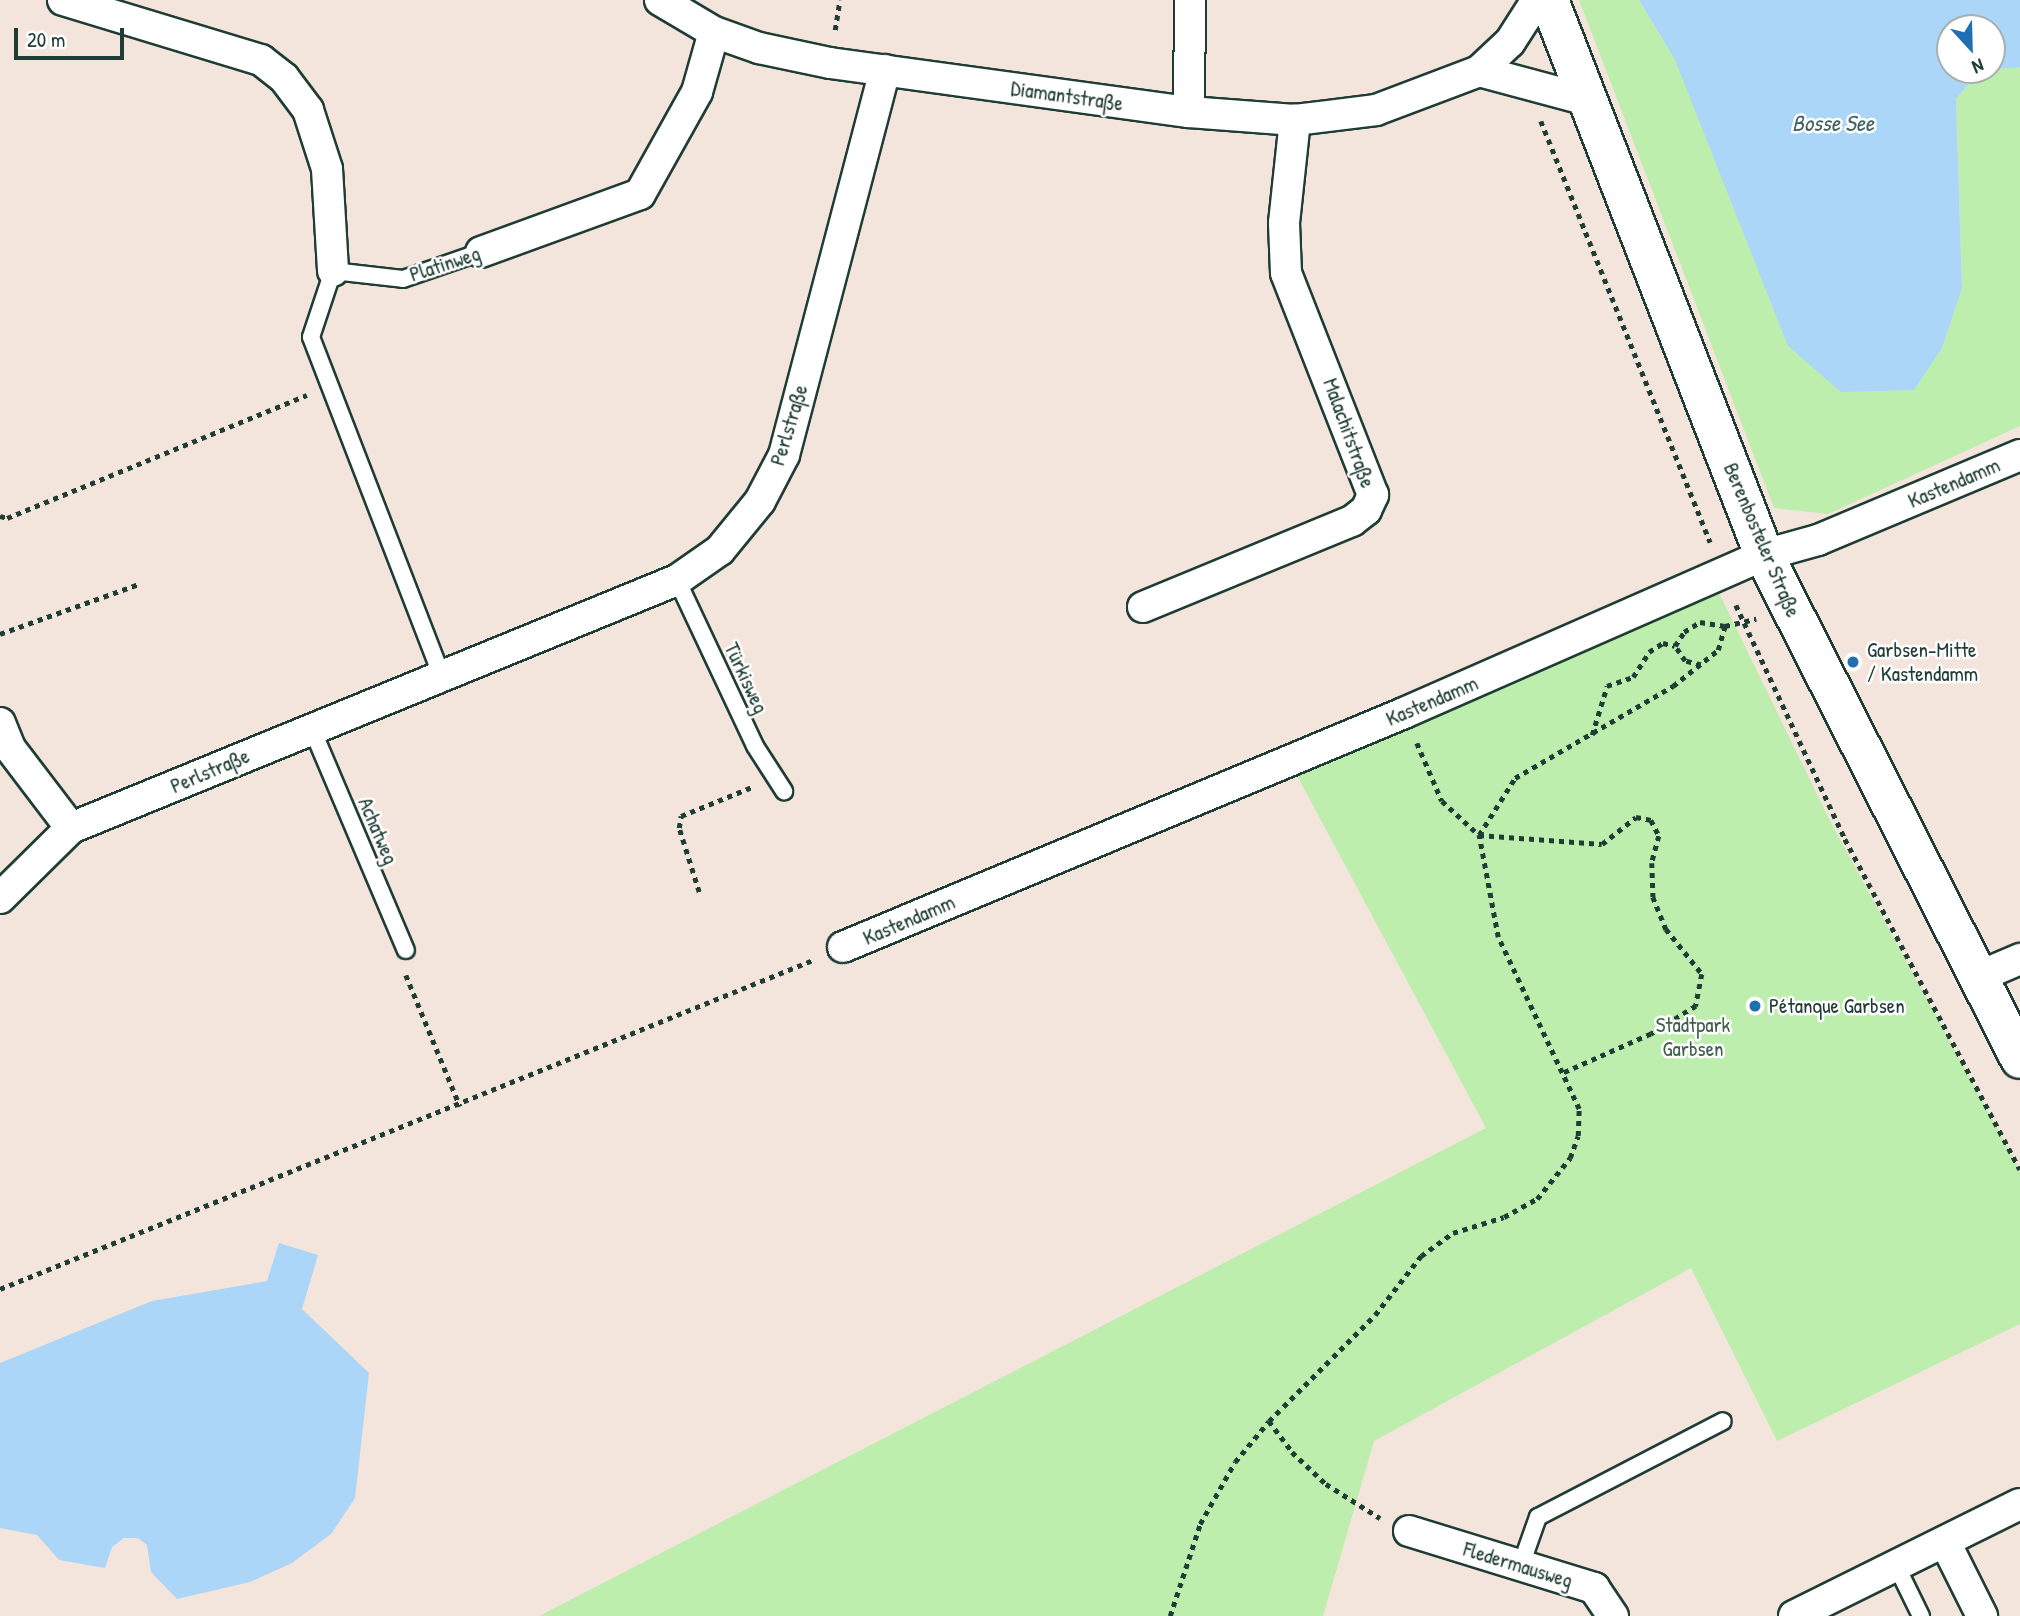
<!DOCTYPE html>
<meta charset="utf-8">
<style>
body{margin:0}
#map{position:relative;width:2020px;height:1616px;overflow:hidden;background:#f3e4dc;font-family:"Patrick Hand",sans-serif}
div>[style]{position:absolute}
.green>*{inset:0;background:#bdeead}
.water>*{inset:0;background:#acd6f7}
.path>*{height:4.5px;margin-top:-2.25px;transform-origin:0;background:repeating-linear-gradient(90deg,#1f3d34 0 5px,transparent 0 10px)}
.roads{filter:drop-shadow(2px 0 #1f3d34) drop-shadow(-2px 0 #1f3d34) drop-shadow(0 2px #1f3d34) drop-shadow(0 -2px #1f3d34)}
.service>*{height:16px;margin:-8px;padding:0 8px;transform-origin:8px;border-radius:8px;background:#fff}
.minor>*{height:30px;margin:-15px;padding:0 15px;transform-origin:15px;border-radius:15px;background:#fff}
.tertiary>*{height:38px;margin:-19px;padding:0 19px;transform-origin:19px;border-radius:19px;background:#fff}
.dots>*{width:19px;height:19px;translate:-50% -50%;box-sizing:border-box;border:4px solid #fff;border-radius:50%}
span{translate:-50% -50%;white-space:nowrap;text-align:center;line-height:1.15;-webkit-text-stroke:5px #fff;paint-order:stroke}
.street-label{font-size:21px;color:#1f3d34}
.poi-label{font-size:21px;color:#1f3d34}
.left{translate:0 -50%;text-align:left}
.park-label{font-size:21px;color:#3f604c}
.water-label{font-size:23px;color:#426365;font-style:italic}
.north{position:absolute;left:1936px;top:14px;width:70px;height:70px;box-sizing:border-box;background:#fff;border:2px solid #a5b1ae;border-radius:50%;rotate:158deg;font-size:19px;font-weight:700;line-height:28px;text-align:center;color:#1f3d34}
.north::after{content:'';display:block;margin:auto;width:24px;height:32px;background:#1f6fb2;clip-path:polygon(50% 0,100% 100%,50% 72%,0 100%)}
.scale{position:absolute;left:14px;top:28px;width:110px;height:32px;box-sizing:border-box;border:4px solid #1f3d34;border-top:0;padding-left:9px;font-size:21px;line-height:24px;white-space:nowrap;color:#1f3d34;-webkit-text-stroke:5px #fff;paint-order:stroke}
</style>
<div id="map">
<div class="green">
<div style="clip-path:polygon(1579px 0,1639px 0,1675px 60px,1962px 288px,1956px 99px,1977px 74px,2011px 64px,2020px 67px,2020px 426px,1828px 514px,1774px 508px)"></div>
<div style="clip-path:polygon(1718px 591px,1831px 823px,2020px 1170px,2020px 1324px,1777px 1441px,1691px 1268px,1374px 1441px,1323px 1616px,539px 1616px,1486px 1128px,1294px 770px)"></div>
</div>
<div class="water">
<div style="clip-path:polygon(1639px 0,2020px 0,2020px 67px,1992px 69px,1992px 28px,1950px 28px,1950px 70px,1990px 70px,1977px 74px,1956px 99px,1962px 288px,1942px 348px,1914px 390px,1841px 392px,1788px 346px,1675px 60px)"></div>
<div style="clip-path:polygon(279px 1243px,318px 1255px,302px 1309px,369px 1373px,355px 1498px,331px 1534px,292px 1563px,250px 1582px,177px 1599px,151px 1572px,147px 1545px,138px 1538px,124px 1538px,112px 1547px,105px 1568px,59px 1560px,37px 1535px,0 1528px,0 1363px,152px 1301px,267px 1281px)"></div>
</div>
<div class="path">
<div style="left:835px;top:30px;width:30px;rotate:-81deg"></div>
<div style="left:1541px;top:121px;width:454px;rotate:68.1deg"></div>
<div style="left:0;top:516px;width:7px;rotate:16deg"></div>
<div style="left:7px;top:518px;width:324px;rotate:-22.3deg"></div>
<div style="left:1736px;top:605px;width:258px;rotate:65deg"></div>
<div style="left:1845px;top:839px;width:374px;rotate:62.1deg"></div>
<div style="left:0;top:634px;width:148px;rotate:-19.8deg"></div>
<div style="left:1701px;top:665px;width:16px;rotate:-166deg"></div>
<div style="left:1685px;top:661px;width:18px;rotate:-124deg"></div>
<div style="left:1675px;top:646px;width:17px;rotate:-57deg"></div>
<div style="left:1684px;top:632px;width:19px;rotate:-32deg"></div>
<div style="left:1700px;top:622px;width:25px;rotate:9deg"></div>
<div style="left:1592px;top:735px;width:51px;rotate:-73deg"></div>
<div style="left:1607px;top:686px;width:28px;rotate:-19deg"></div>
<div style="left:1633px;top:677px;width:30px;rotate:-57deg"></div>
<div style="left:1649px;top:652px;width:17px;rotate:-33deg"></div>
<div style="left:1663px;top:643px;width:12px;rotate:14deg"></div>
<div style="left:1417px;top:743px;width:63px;rotate:66.7deg"></div>
<div style="left:1442px;top:801px;width:50px;rotate:42.6deg"></div>
<div style="left:1479px;top:835px;width:123px;rotate:4.2deg"></div>
<div style="left:1602px;top:844px;width:43px;rotate:-38.5deg"></div>
<div style="left:1636px;top:817px;width:15px;rotate:11deg"></div>
<div style="left:1651px;top:820px;width:18px;rotate:63deg"></div>
<div style="left:1659px;top:836px;width:28px;rotate:105deg"></div>
<div style="left:1652px;top:863px;width:34px;rotate:88deg"></div>
<div style="left:1653px;top:897px;width:35px;rotate:68deg"></div>
<div style="left:1666px;top:929px;width:58px;rotate:51.3deg"></div>
<div style="left:1702px;top:974px;width:33px;rotate:101deg"></div>
<div style="left:1696px;top:1006px;width:53px;rotate:148.1deg"></div>
<div style="left:1651px;top:1034px;width:96px;rotate:156.1deg"></div>
<div style="left:699px;top:892px;width:67px;rotate:-107.4deg"></div>
<div style="left:679px;top:828px;width:12px;rotate:-81deg"></div>
<div style="left:681px;top:816px;width:77px;rotate:-22.2deg"></div>
<div style="left:406px;top:975px;width:142px;rotate:67.6deg"></div>
<div style="left:0;top:1289px;width:877px;rotate:-22.03deg"></div>
<div style="left:1269px;top:1421px;width:39px;rotate:53deg"></div>
<div style="left:1292px;top:1452px;width:47px;rotate:43.3deg"></div>
<div style="left:1326px;top:1484px;width:64px;rotate:32.2deg"></div>
<div style="left:1170px;top:1616px;width:97px;rotate:-71.9deg"></div>
<div style="left:1200px;top:1524px;width:71px;rotate:-60.6deg"></div>
<div style="left:1235px;top:1462px;width:53px;rotate:-50.3deg"></div>
<div style="left:1269px;top:1421px;width:150px;rotate:-45deg"></div>
<div style="left:1375px;top:1315px;width:75px;rotate:-52.1deg"></div>
<div style="left:1421px;top:1256px;width:39px;rotate:-36deg"></div>
<div style="left:1453px;top:1233px;width:53px;rotate:-17.4deg"></div>
<div style="left:1504px;top:1217px;width:38px;rotate:-29deg"></div>
<div style="left:1537px;top:1199px;width:53px;rotate:-51.2deg"></div>
<div style="left:1570px;top:1158px;width:23px;rotate:-70deg"></div>
<div style="left:1578px;top:1136px;width:27px;rotate:-88deg"></div>
<div style="left:1579px;top:1109px;width:190px;rotate:-115.2deg"></div>
<div style="left:1498px;top:937px;width:104px;rotate:-100.6deg"></div>
<div style="left:1479px;top:835px;width:67px;rotate:-57.7deg"></div>
<div style="left:1515px;top:778px;width:183px;rotate:-30.2deg"></div>
<div style="left:1673px;top:686px;width:58px;rotate:-38.7deg"></div>
<div style="left:1718px;top:650px;width:25px;rotate:-74deg"></div>
<div style="left:1725px;top:626px;width:32px;rotate:-13deg"></div>
</div>
<div class="roads">
<div class="service">
<div style="left:677px;top:580px;width:183px;rotate:64.8deg"></div>
<div style="left:755px;top:746px;width:54px;rotate:57.2deg"></div>
<div style="left:441px;top:674px;width:361px;rotate:-111.1deg"></div>
<div style="left:311px;top:337px;width:70px;rotate:-71.6deg"></div>
<div style="left:333px;top:271px;width:70px;rotate:6.5deg"></div>
<div style="left:403px;top:279px;width:83px;rotate:-19.1deg"></div>
<div style="left:312px;top:729px;width:240px;rotate:67deg"></div>
<div style="left:1521px;top:1565px;width:51px;rotate:-70.5deg"></div>
<div style="left:1538px;top:1517px;width:208px;rotate:-27.4deg"></div>
<div style="left:1896px;top:1565px;width:57px;rotate:63.9deg"></div>
</div>
<div class="minor">
<div style="left:63px;top:0;width:207px;rotate:16.9deg"></div>
<div style="left:261px;top:60px;width:29px;rotate:38deg"></div>
<div style="left:284px;top:78px;width:40px;rotate:53deg"></div>
<div style="left:308px;top:110px;width:62px;rotate:72.1deg"></div>
<div style="left:327px;top:169px;width:102px;rotate:86.6deg"></div>
<div style="left:660px;top:0;width:63px;rotate:30.7deg"></div>
<div style="left:714px;top:32px;width:48px;rotate:19.6deg"></div>
<div style="left:759px;top:48px;width:73px;rotate:11.9deg"></div>
<div style="left:830px;top:63px;width:362px;rotate:7.8deg"></div>
<div style="left:1189px;top:112px;width:106px;rotate:4.3deg"></div>
<div style="left:1295px;top:120px;width:82px;rotate:-7deg"></div>
<div style="left:1376px;top:110px;width:110px;rotate:-20.7deg"></div>
<div style="left:1479px;top:71px;width:42px;rotate:-43.1deg"></div>
<div style="left:1510px;top:42px;width:50px;rotate:-57.3deg"></div>
<div style="left:1479px;top:71px;width:112px;rotate:15deg"></div>
<div style="left:1189px;top:112px;width:112px;rotate:-89.5deg"></div>
<div style="left:481px;top:252px;width:169px;rotate:-20deg"></div>
<div style="left:640px;top:194px;width:117px;rotate:-60.8deg"></div>
<div style="left:697px;top:92px;width:62px;rotate:-74.2deg"></div>
<div style="left:1143px;top:607px;width:226px;rotate:-22.4deg"></div>
<div style="left:1352px;top:521px;width:18px;rotate:-38deg"></div>
<div style="left:1366px;top:510px;width:17px;rotate:-65deg"></div>
<div style="left:1373px;top:495px;width:238px;rotate:-111.4deg"></div>
<div style="left:1286px;top:273px;width:50px;rotate:-92.3deg"></div>
<div style="left:1284px;top:223px;width:104px;rotate:-83.9deg"></div>
<div style="left:0;top:723px;width:27px;rotate:68deg"></div>
<div style="left:10px;top:748px;width:101px;rotate:52.7deg"></div>
<div style="left:0;top:898px;width:100px;rotate:-44.6deg"></div>
<div style="left:71px;top:828px;width:655px;rotate:-22.26deg"></div>
<div style="left:677px;top:580px;width:52px;rotate:-34.9deg"></div>
<div style="left:720px;top:550px;width:63px;rotate:-50.8deg"></div>
<div style="left:760px;top:501px;width:52px;rotate:-62.4deg"></div>
<div style="left:784px;top:455px;width:398px;rotate:-75.3deg"></div>
<div style="left:843px;top:947px;width:608px;rotate:-22.64deg"></div>
<div style="left:1404px;top:713px;width:393px;rotate:-23.7deg"></div>
<div style="left:1764px;top:555px;width:56px;rotate:-15.5deg"></div>
<div style="left:1818px;top:540px;width:219px;rotate:-22.8deg"></div>
<div style="left:1978px;top:977px;width:46px;rotate:-23.2deg"></div>
<div style="left:1409px;top:1531px;width:194px;rotate:17.1deg"></div>
<div style="left:1594px;top:1588px;width:34px;rotate:56deg"></div>
<div style="left:1945px;top:1542px;width:83px;rotate:63.4deg"></div>
<div style="left:1794px;top:1616px;width:252px;rotate:-26.4deg"></div>
</div>
<div class="tertiary">
<div style="left:1549px;top:0;width:595px;rotate:68.82deg"></div>
<div style="left:1764px;top:555px;width:565px;rotate:63.07deg"></div>
</div>
</div>
<div class="dots">
<div style="left:1853px;top:662px;background:#1f6fb2"></div>
<div style="left:1755px;top:1006px;background:#1f6fb2"></div>
</div>
<div class="street-label">
<span style="left:1067px;top:96px;rotate:8deg">Diamantstraße</span>
<span style="left:445px;top:264px;rotate:-18deg">Platinweg</span>
<span style="left:789px;top:425px;rotate:-73deg">Perlstraße</span>
<span style="left:1349px;top:433px;rotate:70deg">Malachitstraße</span>
<span style="left:1954px;top:483px;rotate:-23deg">Kastendamm</span>
<span style="left:1762px;top:540px;rotate:67deg">Berenbosteler Straße</span>
<span style="left:746px;top:678px;rotate:65deg">Türkisweg</span>
<span style="left:1432px;top:701px;rotate:-23deg">Kastendamm</span>
<span style="left:210px;top:771px;rotate:-23deg">Perlstraße</span>
<span style="left:378px;top:831px;rotate:67deg">Achatweg</span>
<span style="left:909px;top:920px;rotate:-23deg">Kastendamm</span>
<span style="left:1518px;top:1565px;rotate:17deg">Fledermausweg</span>
</div>
<div class="poi-label">
<span class="left" style="left:1867px;top:662px">Garbsen-Mitte<br>/ Kastendamm</span>
<span class="left" style="left:1769px;top:1006px">Pétanque Garbsen</span>
</div>
<div class="park-label">
<span style="left:1693px;top:1037px">Stadtpark<br>Garbsen</span>
</div>
<div class="water-label">
<span style="left:1833px;top:123px">Bosse See</span>
</div>
<div class="north">N</div>
<div class="scale">20 m</div>
</div>
